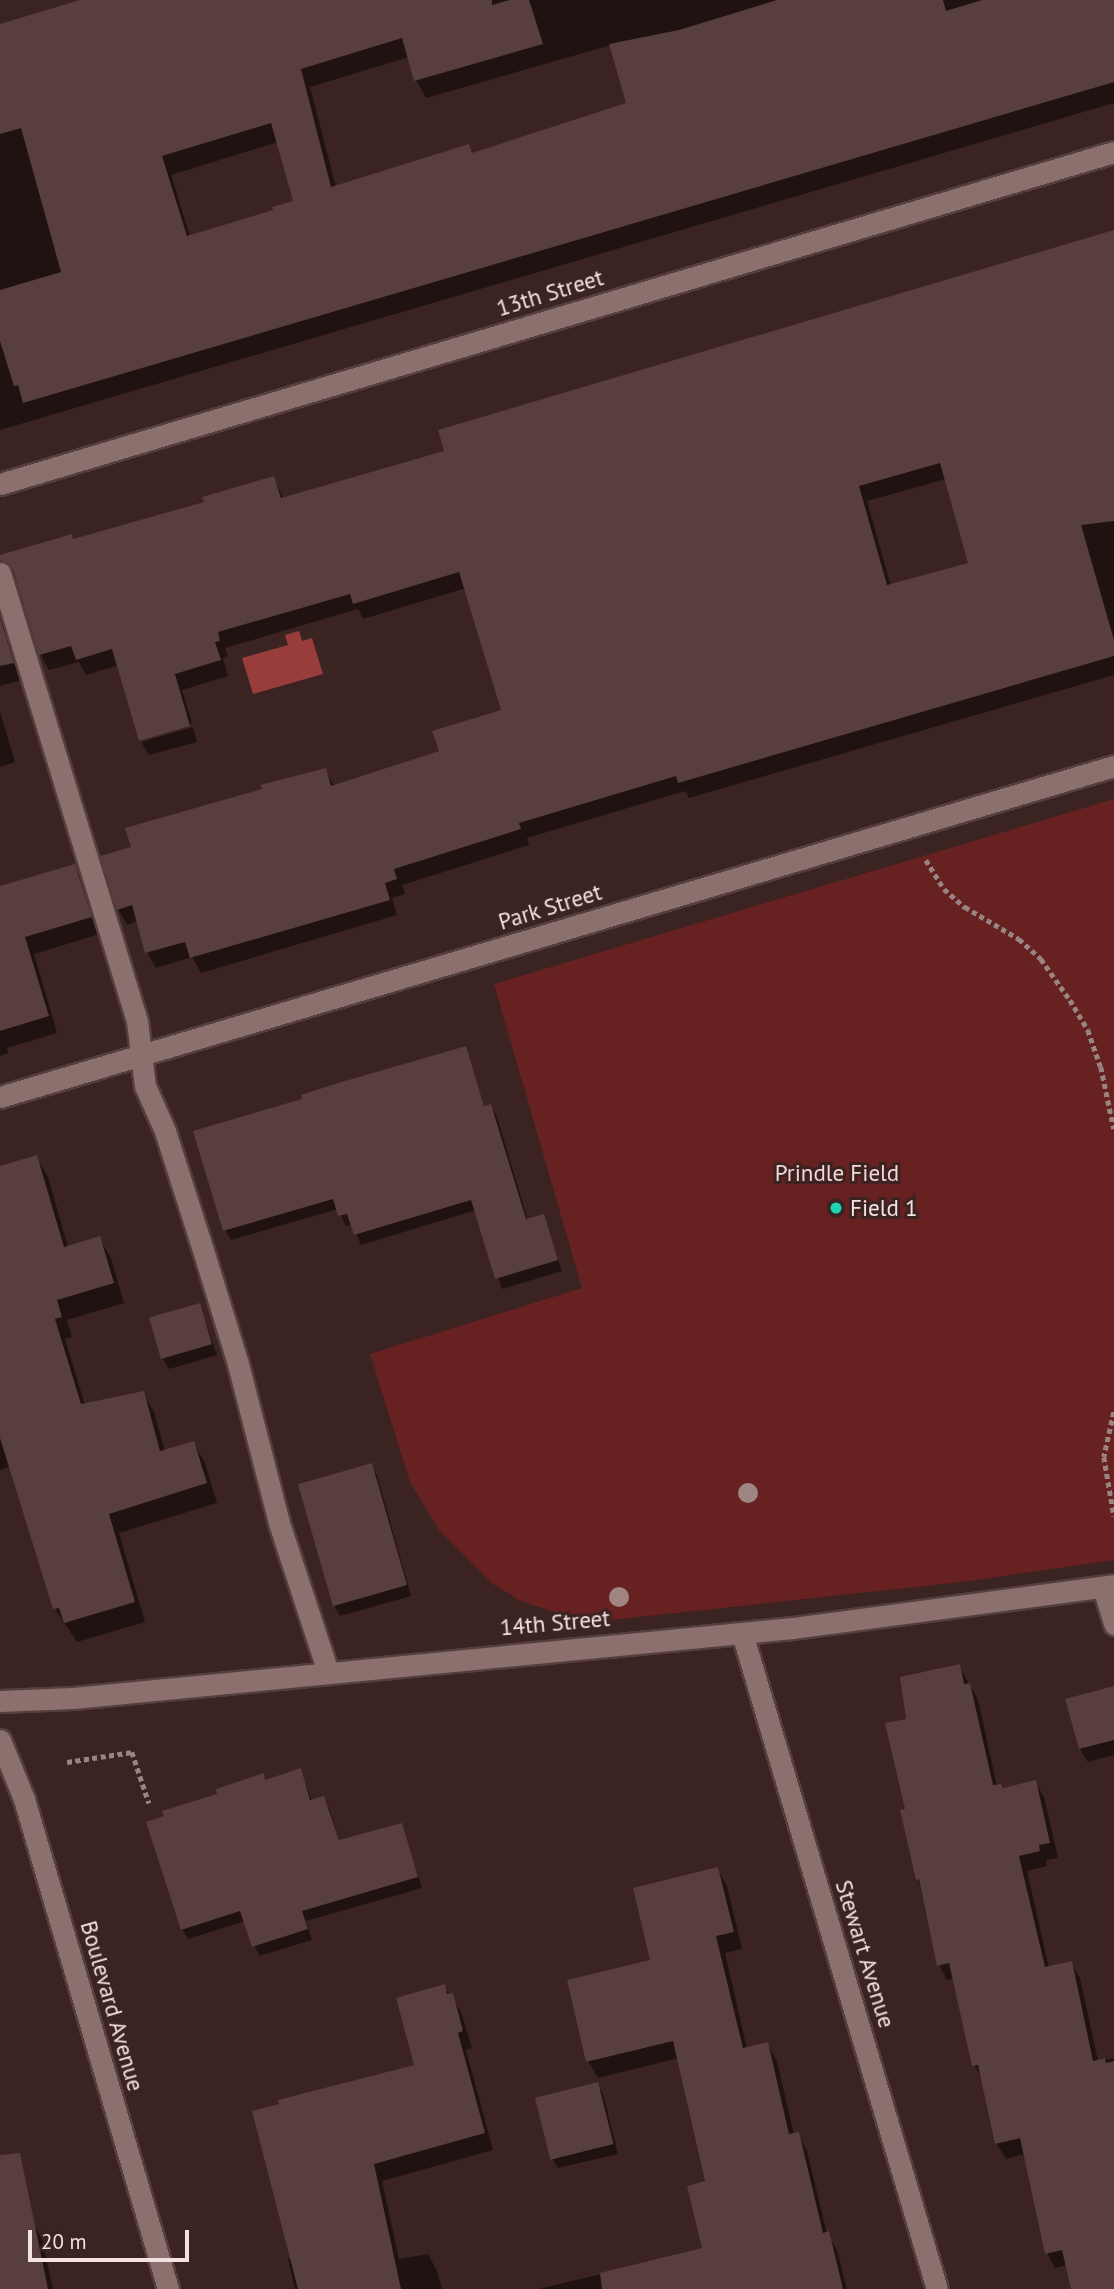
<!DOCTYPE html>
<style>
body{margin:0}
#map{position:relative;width:1114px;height:2289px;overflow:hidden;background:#3a2321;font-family:"PT Sans",sans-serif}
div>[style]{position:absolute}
.green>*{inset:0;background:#682121}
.water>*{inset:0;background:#993d3c}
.shadow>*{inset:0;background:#0007}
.building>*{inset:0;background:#583e3c;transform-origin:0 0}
.path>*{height:4.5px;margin-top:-2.25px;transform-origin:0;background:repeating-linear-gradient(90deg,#988482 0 5px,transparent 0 8.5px)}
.roads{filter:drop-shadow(2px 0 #533f3e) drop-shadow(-2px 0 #533f3e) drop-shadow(0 2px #533f3e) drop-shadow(0 -2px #533f3e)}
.lane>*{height:21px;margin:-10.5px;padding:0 10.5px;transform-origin:10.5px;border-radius:10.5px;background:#8c706d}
.street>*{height:21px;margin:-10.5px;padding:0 10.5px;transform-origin:10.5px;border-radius:10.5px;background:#8c706d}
.trees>*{width:20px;height:20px;margin:-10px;border-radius:50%;background:#9f8683}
.dots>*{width:19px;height:19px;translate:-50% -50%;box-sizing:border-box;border:4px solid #3a2321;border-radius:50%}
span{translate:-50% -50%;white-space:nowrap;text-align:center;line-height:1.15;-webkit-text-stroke:6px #3a2321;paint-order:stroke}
.street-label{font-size:23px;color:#f3e2e1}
.park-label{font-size:23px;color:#f2d7d4}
.poi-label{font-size:23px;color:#f3e2e1}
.left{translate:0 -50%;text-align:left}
.scale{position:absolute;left:28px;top:2230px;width:161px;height:32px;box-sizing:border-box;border:4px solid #f3e2e1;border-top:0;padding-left:9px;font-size:21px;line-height:24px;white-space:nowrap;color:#f3e2e1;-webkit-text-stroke:5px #3a2321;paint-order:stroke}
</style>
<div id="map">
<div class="green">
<div style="clip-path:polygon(1114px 799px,1114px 1560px,962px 1582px,610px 1620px,551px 1611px,521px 1601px,493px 1584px,439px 1530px,410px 1482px,370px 1354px,582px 1288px,494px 984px)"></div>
</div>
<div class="water">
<div style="clip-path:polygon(299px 631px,302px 641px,312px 638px,323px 674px,253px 694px,242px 658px,288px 645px,285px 635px)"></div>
</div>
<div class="shadow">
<div style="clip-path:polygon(evenodd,91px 0,1114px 0,1114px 103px,0 430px,0 27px,91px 0,611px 45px,629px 105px,473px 154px,468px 146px,336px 187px,310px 87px,409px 57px,416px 80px,426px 98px,611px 45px,91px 0,278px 142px,295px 200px,274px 208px,275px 212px,190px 236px,171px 175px,278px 142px)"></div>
<div style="clip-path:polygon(evenodd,1114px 232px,1114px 675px,689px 798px,685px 791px,527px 838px,529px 845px,402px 885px,405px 894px,392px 898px,397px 915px,201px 973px,192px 957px,156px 968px,147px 952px,138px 921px,127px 925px,118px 909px,133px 848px,325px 770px,334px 786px,441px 752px,503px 711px,466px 588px,363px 619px,358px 609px,225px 648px,228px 656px,223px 658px,228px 676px,182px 690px,192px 723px,141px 738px,141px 742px,193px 727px,197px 742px,149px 755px,140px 740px,119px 665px,86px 675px,79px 662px,49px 670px,41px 655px,17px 578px,10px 576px,2px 561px,206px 503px,273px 478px,284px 499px,446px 452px,1114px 232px,946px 479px,970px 564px,891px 586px,867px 501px,946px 479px)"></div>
<div style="clip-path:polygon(0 608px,22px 680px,0 686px)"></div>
<div style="clip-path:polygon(0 712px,15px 762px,0 767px)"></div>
<div style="clip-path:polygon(74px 866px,84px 882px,100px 934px,34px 954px,57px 1033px,7px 1048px,8px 1053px,0 1056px,0 884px,1px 887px)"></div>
<div style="clip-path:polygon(465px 1048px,485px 1108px,491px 1106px,497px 1117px,528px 1221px,543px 1216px,562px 1271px,502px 1289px,476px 1210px,361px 1245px,352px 1224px,346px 1226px,338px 1209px,231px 1240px,225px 1230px,305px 1100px)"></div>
<div style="clip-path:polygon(36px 1157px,48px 1177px,68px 1247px,99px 1238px,111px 1258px,124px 1303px,67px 1320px,72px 1337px,65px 1339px,85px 1405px,143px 1393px,154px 1412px,165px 1452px,193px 1443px,205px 1463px,217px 1503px,119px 1533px,145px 1622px,77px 1642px,55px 1609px,11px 1466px,0 1470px,0 1168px)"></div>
<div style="clip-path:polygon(199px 1305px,217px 1355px,169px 1369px,163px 1359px)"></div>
<div style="clip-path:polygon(371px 1465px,377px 1475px,411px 1596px,340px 1616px,334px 1605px)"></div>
<div style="clip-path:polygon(959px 1666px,978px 1700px,997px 1786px,1003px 1790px,1035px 1782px,1044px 1797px,1058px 1858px,1046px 1860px,1047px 1866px,1027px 1871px,1049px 1968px,1071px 1963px,1080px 1978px,1098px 2061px,1114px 2058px,1114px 2289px,1072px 2289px,1067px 2265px,1055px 2268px,1047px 2253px,1025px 2154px,1006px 2159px,997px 2144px,983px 2080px,974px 2065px,955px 1978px,947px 1980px,939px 1965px,902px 1812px,907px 1811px,908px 1720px)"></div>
<div style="clip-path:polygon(1114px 1688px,1114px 1755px,1088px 1762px,1080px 1749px,1067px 1700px)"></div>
<div style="clip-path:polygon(300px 1770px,312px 1801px,323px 1798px,329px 1808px,340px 1842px,401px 1825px,422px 1888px,306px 1921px,312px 1940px,259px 1956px,245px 1921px,188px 1939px,182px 1929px,220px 1795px,263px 1775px,266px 1781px)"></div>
<div style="clip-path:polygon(717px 1869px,727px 1886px,742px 1949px,725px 1953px,747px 2049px,767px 2044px,777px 2061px,794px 2135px,798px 2134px,807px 2151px,827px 2234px,837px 2250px,847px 2289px,539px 2289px,704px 2249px,708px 2183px,679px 2058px,598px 2078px,588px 2061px,652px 1961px)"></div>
<div style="clip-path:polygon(444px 1986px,461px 2012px,472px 2048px,466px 2050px,493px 2150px,382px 2181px,399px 2259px,428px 2254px,437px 2271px,442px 2289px,295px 2289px,288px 2259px,292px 2258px,416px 2067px)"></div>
<div style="clip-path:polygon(597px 2084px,603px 2094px,618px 2154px,558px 2168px,552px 2158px)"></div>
<div style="clip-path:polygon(0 2222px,33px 2223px,42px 2239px,53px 2289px,0 2289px)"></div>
</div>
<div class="building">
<div style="clip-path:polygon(evenodd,80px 0,492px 0,492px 5px,510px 0,529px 0,543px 44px,414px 81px,402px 38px,301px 69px,331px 187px,469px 144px,472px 153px,626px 103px,609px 44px,679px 30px,777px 0,943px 0,946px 11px,982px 0,1114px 0,1114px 82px,23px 403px,18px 385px,14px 386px,0 341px,0 290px,61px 272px,21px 128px,0 134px,0 24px,80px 0,271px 123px,293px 201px,272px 207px,273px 210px,187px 236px,162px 156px,271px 123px)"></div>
<div style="clip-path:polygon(evenodd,1114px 230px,1114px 521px,1081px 525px,1114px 640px,1114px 656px,678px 783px,676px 776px,519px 823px,521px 829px,394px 869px,397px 879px,385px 883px,390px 900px,190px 958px,185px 942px,145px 953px,132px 905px,117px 910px,100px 856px,131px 847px,125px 828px,262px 789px,260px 785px,326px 768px,331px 786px,439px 751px,432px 731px,501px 710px,459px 572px,353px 604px,350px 594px,218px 632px,220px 641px,215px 642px,221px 660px,175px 674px,190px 726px,139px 741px,112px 649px,76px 660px,71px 646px,39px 655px,13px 569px,8px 563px,0 560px,0 555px,72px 534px,73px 539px,119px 526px,204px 502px,202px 497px,274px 476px,281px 498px,444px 451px,438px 430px,1114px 230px,940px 463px,968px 563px,887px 585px,859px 486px,940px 463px)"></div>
<div style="clip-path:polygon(0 618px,14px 663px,0 666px)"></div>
<div style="clip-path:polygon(75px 864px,92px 917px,25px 937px,49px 1016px,0 1031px,0 886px)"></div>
<div style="clip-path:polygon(466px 1046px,484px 1106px,491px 1104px,526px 1219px,544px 1214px,558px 1260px,495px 1279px,471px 1200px,354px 1235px,347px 1214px,338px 1216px,333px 1199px,223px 1231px,193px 1131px,302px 1099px,301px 1095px,338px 1083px)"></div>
<div style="clip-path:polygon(37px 1155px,64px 1247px,100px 1236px,114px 1283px,57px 1300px,62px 1317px,55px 1319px,81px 1404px,144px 1391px,160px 1451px,194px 1441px,207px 1483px,109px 1514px,135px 1602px,64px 1623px,59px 1608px,53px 1609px,0 1438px,0 1166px)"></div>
<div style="left:200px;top:1303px;width:43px;height:53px;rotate:74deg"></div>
<div style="left:372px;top:1463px;width:127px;height:77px;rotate:74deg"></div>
<div style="clip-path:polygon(960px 1664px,964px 1684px,970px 1683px,993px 1785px,1001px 1784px,1003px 1788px,1036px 1780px,1050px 1843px,1039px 1845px,1040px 1851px,1019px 1856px,1045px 1967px,1072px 1961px,1093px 2061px,1105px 2058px,1106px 2063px,1114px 2061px,1114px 2289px,1071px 2289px,1062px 2250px,1045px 2254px,1020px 2138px,995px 2144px,978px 2065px,972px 2066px,949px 1963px,937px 1966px,919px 1879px,916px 1880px,900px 1810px,905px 1809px,885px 1723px,906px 1719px,900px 1677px)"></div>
<div style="clip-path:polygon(1114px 1686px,1114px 1740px,1079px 1749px,1065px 1699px)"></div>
<div style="clip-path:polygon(301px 1768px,310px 1800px,324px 1796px,339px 1840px,402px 1823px,418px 1877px,302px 1911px,308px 1929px,252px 1947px,240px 1911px,181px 1930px,146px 1822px,164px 1816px,162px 1811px,217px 1794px,216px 1789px,264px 1773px,265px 1780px)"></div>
<div style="clip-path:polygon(718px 1867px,734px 1932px,716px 1936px,743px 2048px,768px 2042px,789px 2134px,799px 2132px,823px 2233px,829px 2231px,843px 2289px,602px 2289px,600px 2273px,702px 2248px,687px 2186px,705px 2181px,673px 2041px,586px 2062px,567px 1980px,650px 1960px,633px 1888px)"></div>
<div style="clip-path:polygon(445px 1984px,447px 1994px,453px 1993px,463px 2031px,458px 2033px,485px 2133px,374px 2164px,401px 2289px,298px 2289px,252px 2111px,279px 2104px,278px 2100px,414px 2065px,396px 1998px)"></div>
<div style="left:598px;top:2082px;width:64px;height:65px;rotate:76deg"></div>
<div style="clip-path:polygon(20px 2153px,48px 2289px,0 2289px,0 2155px)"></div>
</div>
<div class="path">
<div style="left:926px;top:860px;width:34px;rotate:58deg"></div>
<div style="left:944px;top:889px;width:28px;rotate:41deg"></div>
<div style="left:965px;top:907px;width:63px;rotate:30.7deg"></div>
<div style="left:1019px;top:939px;width:30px;rotate:42deg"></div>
<div style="left:1041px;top:959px;width:50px;rotate:54.7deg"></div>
<div style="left:1070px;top:1000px;width:35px;rotate:59deg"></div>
<div style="left:1088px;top:1030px;width:39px;rotate:71deg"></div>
<div style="left:1101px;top:1067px;width:63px;rotate:78.2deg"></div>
<div style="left:1114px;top:1412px;width:46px;rotate:102.5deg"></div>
<div style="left:1104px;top:1457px;width:60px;rotate:80.4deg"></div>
<div style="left:67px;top:1762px;width:66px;rotate:-8.7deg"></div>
<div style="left:132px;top:1752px;width:54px;rotate:71.6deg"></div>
</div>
<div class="roads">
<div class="lane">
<div style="left:0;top:573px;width:468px;rotate:73deg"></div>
<div style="left:137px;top:1021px;width:65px;rotate:83deg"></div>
<div style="left:145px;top:1086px;width:49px;rotate:66deg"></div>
<div style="left:165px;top:1131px;width:125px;rotate:72.3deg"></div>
<div style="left:203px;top:1250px;width:119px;rotate:72.9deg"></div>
<div style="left:238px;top:1364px;width:164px;rotate:75.5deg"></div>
<div style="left:279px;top:1523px;width:157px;rotate:71.8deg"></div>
<div style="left:1103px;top:1587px;width:39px;rotate:73deg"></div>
</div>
<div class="street">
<div style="left:0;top:484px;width:1162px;rotate:-16.6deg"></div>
<div style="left:0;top:1097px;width:1162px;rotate:-16.55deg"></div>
<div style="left:742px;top:1633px;width:684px;rotate:73.45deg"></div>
<div style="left:0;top:1701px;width:73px;rotate:-2.4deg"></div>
<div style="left:73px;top:1698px;width:723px;rotate:-5.55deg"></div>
<div style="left:793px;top:1628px;width:324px;rotate:-7.6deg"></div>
<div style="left:0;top:1740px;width:64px;rotate:67.9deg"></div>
<div style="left:24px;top:1799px;width:511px;rotate:73.62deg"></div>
</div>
</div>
<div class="trees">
<div style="left:748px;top:1493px"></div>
<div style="left:619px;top:1597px"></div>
</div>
<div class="dots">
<div style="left:836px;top:1208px;background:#1fd5b0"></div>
</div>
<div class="street-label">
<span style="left:550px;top:293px;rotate:-17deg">13th Street</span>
<span style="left:550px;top:907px;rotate:-17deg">Park Street</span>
<span style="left:555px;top:1623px;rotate:-5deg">14th Street</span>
<span style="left:865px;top:1954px;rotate:73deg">Stewart Avenue</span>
<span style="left:112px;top:2006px;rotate:74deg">Boulevard Avenue</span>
</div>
<div class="park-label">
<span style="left:837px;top:1173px">Prindle Field</span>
</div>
<div class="poi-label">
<span class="left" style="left:850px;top:1208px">Field 1</span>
</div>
<div class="scale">20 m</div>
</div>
